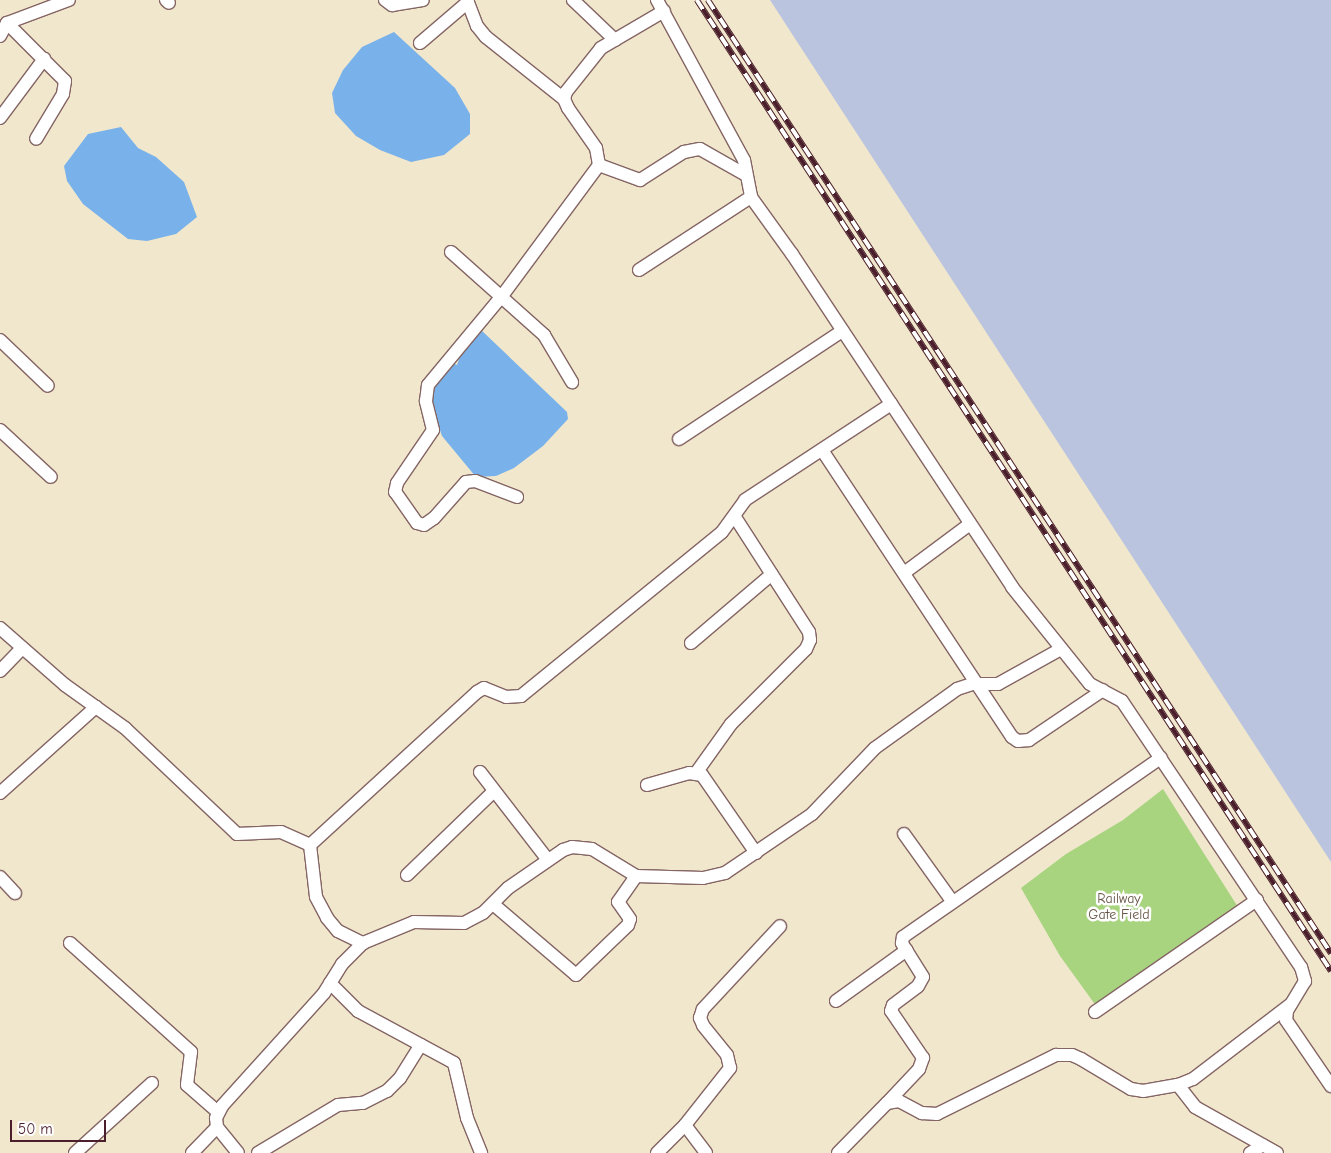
<!DOCTYPE html>
<style>
body{margin:0}
#map{position:relative;width:1331px;height:1153px;overflow:hidden;background:#f1e7cd;font-family:"Comic Neue",sans-serif}
div>[style]{position:absolute}
.industrial>*{inset:0;background:#bac4de}
.green>*{inset:0;background:#a8d480}
.water>*{inset:0;background:#79b2ea}
.roads{filter:drop-shadow(1px 0 #846564) drop-shadow(-1px 0 #846564) drop-shadow(0 1px #846564) drop-shadow(0 -1px #846564)}
.street>*{height:12px;margin:-6px;padding:0 6px;transform-origin:6px;border-radius:6px;background:#fff}
.rail>*{height:5.5px;margin-top:-2.75px;transform-origin:0;background:repeating-linear-gradient(90deg,#fff 0 11px,#4a1f2b 0 22px);box-sizing:border-box;border-block:1px solid #4a1f2b}
span{translate:-50% -50%;white-space:nowrap;text-align:center;line-height:1.15;-webkit-text-stroke:5px #fff;paint-order:stroke}
.park-label{font-size:14px;color:#654}
.scale{position:absolute;left:10px;top:1120px;width:96px;height:22px;box-sizing:border-box;border:2px solid #4a1f2b;border-top:0;padding-left:6px;font-size:15px;line-height:18px;white-space:nowrap;color:#4a1f2b;-webkit-text-stroke:4px #fff;paint-order:stroke}
</style>
<div id="map">
<div class="industrial">
<div style="clip-path:polygon(770px 0,1331px 0,1331px 862px,794px 37px)"></div>
</div>
<div class="green">
<div style="clip-path:polygon(1163px 789px,1238px 907px,1104px 1002px,1094px 1003px,1060px 956px,1021px 888px,1066px 854px,1123px 820px)"></div>
</div>
<div class="water">
<div style="clip-path:polygon(394px 32px,455px 88px,470px 114px,470px 134px,444px 155px,411px 162px,380px 150px,356px 136px,335px 113px,332px 93px,343px 70px,362px 47px)"></div>
<div style="clip-path:polygon(121px 127px,138px 148px,156px 157px,184px 182px,197px 217px,176px 234px,147px 241px,128px 239px,83px 204px,67px 181px,64px 166px,88px 134px)"></div>
<div style="clip-path:polygon(480px 329px,567px 412px,568px 419px,543px 446px,514px 468px,496px 476px,476px 477px,442px 436px,430px 401px,433px 389px,453px 363px,457px 365px,462px 350px)"></div>
</div>
<div class="roads">
<div class="street">
<div style="left:166px;top:0;width:4px;rotate:45deg"></div>
<div style="left:385px;top:0;width:9px;rotate:36deg"></div>
<div style="left:392px;top:5px;width:31px;rotate:-9deg"></div>
<div style="left:467px;top:0;width:28px;rotate:69deg"></div>
<div style="left:477px;top:26px;width:14px;rotate:51deg"></div>
<div style="left:486px;top:37px;width:100px;rotate:38.5deg"></div>
<div style="left:573px;top:0;width:58px;rotate:43.6deg"></div>
<div style="left:657px;top:0;width:182px;rotate:61.5deg"></div>
<div style="left:744px;top:160px;width:38px;rotate:79deg"></div>
<div style="left:751px;top:197px;width:70px;rotate:54.3deg"></div>
<div style="left:792px;top:254px;width:399px;rotate:56.5deg"></div>
<div style="left:1012px;top:587px;width:124px;rotate:51.2deg"></div>
<div style="left:1090px;top:684px;width:36px;rotate:28deg"></div>
<div style="left:1122px;top:701px;width:321px;rotate:56.1deg"></div>
<div style="left:1301px;top:967px;width:15px;rotate:74deg"></div>
<div style="left:1305px;top:981px;width:35px;rotate:121deg"></div>
<div style="left:1287px;top:1011px;width:9px;rotate:96deg"></div>
<div style="left:1286px;top:1020px;width:80px;rotate:55.7deg"></div>
<div style="left:7px;top:23px;width:82px;rotate:45deg"></div>
<div style="left:65px;top:81px;width:13px;rotate:99deg"></div>
<div style="left:63px;top:94px;width:52px;rotate:121deg"></div>
<div style="left:0;top:36px;width:15px;rotate:-62deg"></div>
<div style="left:7px;top:23px;width:66px;rotate:-20.4deg"></div>
<div style="left:420px;top:43px;width:63px;rotate:-40.5deg"></div>
<div style="left:0;top:118px;width:74px;rotate:-53.3deg"></div>
<div style="left:599px;top:165px;width:44px;rotate:20.1deg"></div>
<div style="left:640px;top:180px;width:52px;rotate:-32.5deg"></div>
<div style="left:684px;top:152px;width:16px;rotate:-11deg"></div>
<div style="left:700px;top:149px;width:53px;rotate:29.5deg"></div>
<div style="left:451px;top:252px;width:125px;rotate:41.7deg"></div>
<div style="left:544px;top:335px;width:55px;rotate:59.2deg"></div>
<div style="left:639px;top:270px;width:134px;rotate:-33.1deg"></div>
<div style="left:0;top:340px;width:66px;rotate:43.8deg"></div>
<div style="left:0;top:430px;width:69px;rotate:42.7deg"></div>
<div style="left:679px;top:439px;width:196px;rotate:-33.5deg"></div>
<div style="left:822px;top:450px;width:344px;rotate:56.5deg"></div>
<div style="left:1012px;top:737px;width:7px;rotate:34deg"></div>
<div style="left:1018px;top:741px;width:11px;rotate:-5deg"></div>
<div style="left:1029px;top:740px;width:89px;rotate:-34deg"></div>
<div style="left:517px;top:497px;width:45px;rotate:-159.1deg"></div>
<div style="left:475px;top:481px;width:9px;rotate:174deg"></div>
<div style="left:466px;top:482px;width:48px;rotate:131.6deg"></div>
<div style="left:434px;top:518px;width:12px;rotate:145deg"></div>
<div style="left:424px;top:525px;width:7px;rotate:-164deg"></div>
<div style="left:417px;top:523px;width:38px;rotate:-125deg"></div>
<div style="left:395px;top:492px;width:9px;rotate:-77deg"></div>
<div style="left:397px;top:483px;width:64px;rotate:-55.8deg"></div>
<div style="left:433px;top:430px;width:30px;rotate:-104deg"></div>
<div style="left:426px;top:401px;width:16px;rotate:-83deg"></div>
<div style="left:428px;top:385px;width:116px;rotate:-50.3deg"></div>
<div style="left:502px;top:296px;width:163px;rotate:-53.5deg"></div>
<div style="left:599px;top:165px;width:17px;rotate:-100deg"></div>
<div style="left:596px;top:148px;width:49px;rotate:-125deg"></div>
<div style="left:568px;top:108px;width:10px;rotate:-114deg"></div>
<div style="left:564px;top:99px;width:7px;rotate:-74deg"></div>
<div style="left:566px;top:92px;width:56px;rotate:-51.5deg"></div>
<div style="left:601px;top:48px;width:73px;rotate:-30.4deg"></div>
<div style="left:904px;top:573px;width:82px;rotate:-36.6deg"></div>
<div style="left:0;top:628px;width:86px;rotate:41.2deg"></div>
<div style="left:65px;top:685px;width:74px;rotate:35.6deg"></div>
<div style="left:125px;top:728px;width:154px;rotate:43.4deg"></div>
<div style="left:237px;top:834px;width:44px;rotate:-2.6deg"></div>
<div style="left:281px;top:832px;width:32px;rotate:24deg"></div>
<div style="left:310px;top:845px;width:52px;rotate:83.4deg"></div>
<div style="left:316px;top:897px;width:24px;rotate:62deg"></div>
<div style="left:327px;top:918px;width:17px;rotate:50deg"></div>
<div style="left:338px;top:931px;width:28px;rotate:26deg"></div>
<div style="left:363px;top:943px;width:55px;rotate:-22.4deg"></div>
<div style="left:414px;top:922px;width:50px;rotate:1.1deg"></div>
<div style="left:464px;top:923px;width:21px;rotate:-28deg"></div>
<div style="left:483px;top:913px;width:35px;rotate:-45deg"></div>
<div style="left:508px;top:888px;width:67px;rotate:-34.6deg"></div>
<div style="left:563px;top:850px;width:9px;rotate:-18deg"></div>
<div style="left:572px;top:847px;width:20px;rotate:6deg"></div>
<div style="left:592px;top:849px;width:52px;rotate:31.5deg"></div>
<div style="left:636px;top:876px;width:67px;rotate:1.7deg"></div>
<div style="left:703px;top:878px;width:23px;rotate:-13deg"></div>
<div style="left:725px;top:873px;width:105px;rotate:-34.1deg"></div>
<div style="left:812px;top:814px;width:91px;rotate:-46.3deg"></div>
<div style="left:875px;top:748px;width:101px;rotate:-35.7deg"></div>
<div style="left:957px;top:689px;width:16px;rotate:-18deg"></div>
<div style="left:972px;top:684px;width:26px"></div>
<div style="left:998px;top:684px;width:72px;rotate:-29.1deg"></div>
<div style="left:691px;top:643px;width:106px;rotate:-40.4deg"></div>
<div style="left:0;top:671px;width:32px;rotate:-46deg"></div>
<div style="left:480px;top:772px;width:111px;rotate:52.3deg"></div>
<div style="left:696px;top:773px;width:60px;rotate:-54.5deg"></div>
<div style="left:731px;top:724px;width:106px;rotate:-45deg"></div>
<div style="left:806px;top:649px;width:10px;rotate:-66deg"></div>
<div style="left:810px;top:640px;width:8px;rotate:-97deg"></div>
<div style="left:809px;top:632px;width:137px;rotate:-122.8deg"></div>
<div style="left:647px;top:785px;width:44px;rotate:-15.9deg"></div>
<div style="left:689px;top:773px;width:13px;rotate:9deg"></div>
<div style="left:702px;top:775px;width:95px;rotate:55.3deg"></div>
<div style="left:0;top:793px;width:129px;rotate:-41.9deg"></div>
<div style="left:904px;top:834px;width:82px;rotate:54.4deg"></div>
<div style="left:310px;top:845px;width:226px;rotate:-42.5deg"></div>
<div style="left:477px;top:692px;width:8px;rotate:-30deg"></div>
<div style="left:484px;top:688px;width:24px;rotate:22deg"></div>
<div style="left:506px;top:697px;width:15px;rotate:-4deg"></div>
<div style="left:521px;top:696px;width:259px;rotate:-39.2deg"></div>
<div style="left:722px;top:532px;width:39px;rotate:-54deg"></div>
<div style="left:745px;top:500px;width:175px;rotate:-33.3deg"></div>
<div style="left:407px;top:875px;width:121px;rotate:-44deg"></div>
<div style="left:0;top:877px;width:22px;rotate:47deg"></div>
<div style="left:493px;top:904px;width:109px;rotate:40.5deg"></div>
<div style="left:576px;top:975px;width:72px;rotate:-43.9deg"></div>
<div style="left:628px;top:925px;width:6px;rotate:-72deg"></div>
<div style="left:630px;top:919px;width:21px;rotate:-125deg"></div>
<div style="left:618px;top:902px;width:32px;rotate:-55deg"></div>
<div style="left:70px;top:943px;width:163px;rotate:42deg"></div>
<div style="left:191px;top:1052px;width:33px;rotate:97deg"></div>
<div style="left:187px;top:1085px;width:41px;rotate:41.1deg"></div>
<div style="left:330px;top:983px;width:40px;rotate:45deg"></div>
<div style="left:358px;top:1011px;width:109px;rotate:28.4deg"></div>
<div style="left:454px;top:1063px;width:57px;rotate:76.7deg"></div>
<div style="left:467px;top:1118px;width:38px;rotate:68deg"></div>
<div style="left:836px;top:1001px;width:87px;rotate:-35.7deg"></div>
<div style="left:1095px;top:1012px;width:197px;rotate:-34.7deg"></div>
<div style="left:1178px;top:1085px;width:28px;rotate:52deg"></div>
<div style="left:1195px;top:1107px;width:94px;rotate:29.3deg"></div>
<div style="left:887px;top:1103px;width:47px;rotate:-46.7deg"></div>
<div style="left:919px;top:1069px;width:12px;rotate:-70deg"></div>
<div style="left:923px;top:1058px;width:57px;rotate:-124.2deg"></div>
<div style="left:891px;top:1011px;width:6px;rotate:-72deg"></div>
<div style="left:893px;top:1005px;width:31px;rotate:-37deg"></div>
<div style="left:918px;top:986px;width:10px;rotate:-61deg"></div>
<div style="left:923px;top:977px;width:40px;rotate:-122deg"></div>
<div style="left:902px;top:943px;width:6px;rotate:-81deg"></div>
<div style="left:903px;top:937px;width:314px;rotate:-34.8deg"></div>
<div style="left:685px;top:1125px;width:35px;rotate:53deg"></div>
<div style="left:217px;top:1127px;width:33px;rotate:51deg"></div>
<div style="left:75px;top:1153px;width:104px;rotate:-42.3deg"></div>
<div style="left:192px;top:1153px;width:36px;rotate:-46deg"></div>
<div style="left:217px;top:1127px;width:9px;rotate:-96deg"></div>
<div style="left:216px;top:1118px;width:13px;rotate:-63deg"></div>
<div style="left:222px;top:1106px;width:152px;rotate:-47.9deg"></div>
<div style="left:324px;top:993px;width:34px;rotate:-58deg"></div>
<div style="left:342px;top:964px;width:30px;rotate:-45deg"></div>
<div style="left:258px;top:1153px;width:93px;rotate:-31deg"></div>
<div style="left:338px;top:1105px;width:25px;rotate:-5deg"></div>
<div style="left:363px;top:1103px;width:27px;rotate:-27deg"></div>
<div style="left:387px;top:1091px;width:18px;rotate:-45deg"></div>
<div style="left:400px;top:1078px;width:39px;rotate:-58deg"></div>
<div style="left:657px;top:1153px;width:40px;rotate:-45deg"></div>
<div style="left:685px;top:1125px;width:73px;rotate:-51.7deg"></div>
<div style="left:730px;top:1068px;width:13px;rotate:-103deg"></div>
<div style="left:727px;top:1055px;width:38px;rotate:-129deg"></div>
<div style="left:703px;top:1025px;width:8px;rotate:-113deg"></div>
<div style="left:700px;top:1018px;width:9px;rotate:-72deg"></div>
<div style="left:703px;top:1009px;width:113px;rotate:-47.1deg"></div>
<div style="left:838px;top:1153px;width:70px;rotate:-45.6deg"></div>
<div style="left:887px;top:1103px;width:12px;rotate:-9deg"></div>
<div style="left:899px;top:1101px;width:26px;rotate:28deg"></div>
<div style="left:922px;top:1113px;width:15px;rotate:4deg"></div>
<div style="left:937px;top:1114px;width:133px;rotate:-26.4deg"></div>
<div style="left:1056px;top:1055px;width:16px"></div>
<div style="left:1072px;top:1055px;width:10px;rotate:24deg"></div>
<div style="left:1081px;top:1059px;width:58px;rotate:31deg"></div>
<div style="left:1131px;top:1089px;width:12px;rotate:9deg"></div>
<div style="left:1143px;top:1091px;width:36px;rotate:-10deg"></div>
<div style="left:1178px;top:1085px;width:16px;rotate:-22deg"></div>
<div style="left:1193px;top:1079px;width:123px;rotate:-37.4deg"></div>
<div style="left:1250px;top:1153px;width:15px;rotate:-32deg"></div>
</div>
</div>
<div class="rail">
<div style="left:697px;top:0;width:1160px;rotate:56.86deg"></div>
<div style="left:708px;top:0;width:1139px;rotate:56.83deg"></div>
</div>
<div class="park-label">
<span style="left:1119px;top:907px">Railway<br>Gate Field</span>
</div>
<div class="scale">50 m</div>
</div>
